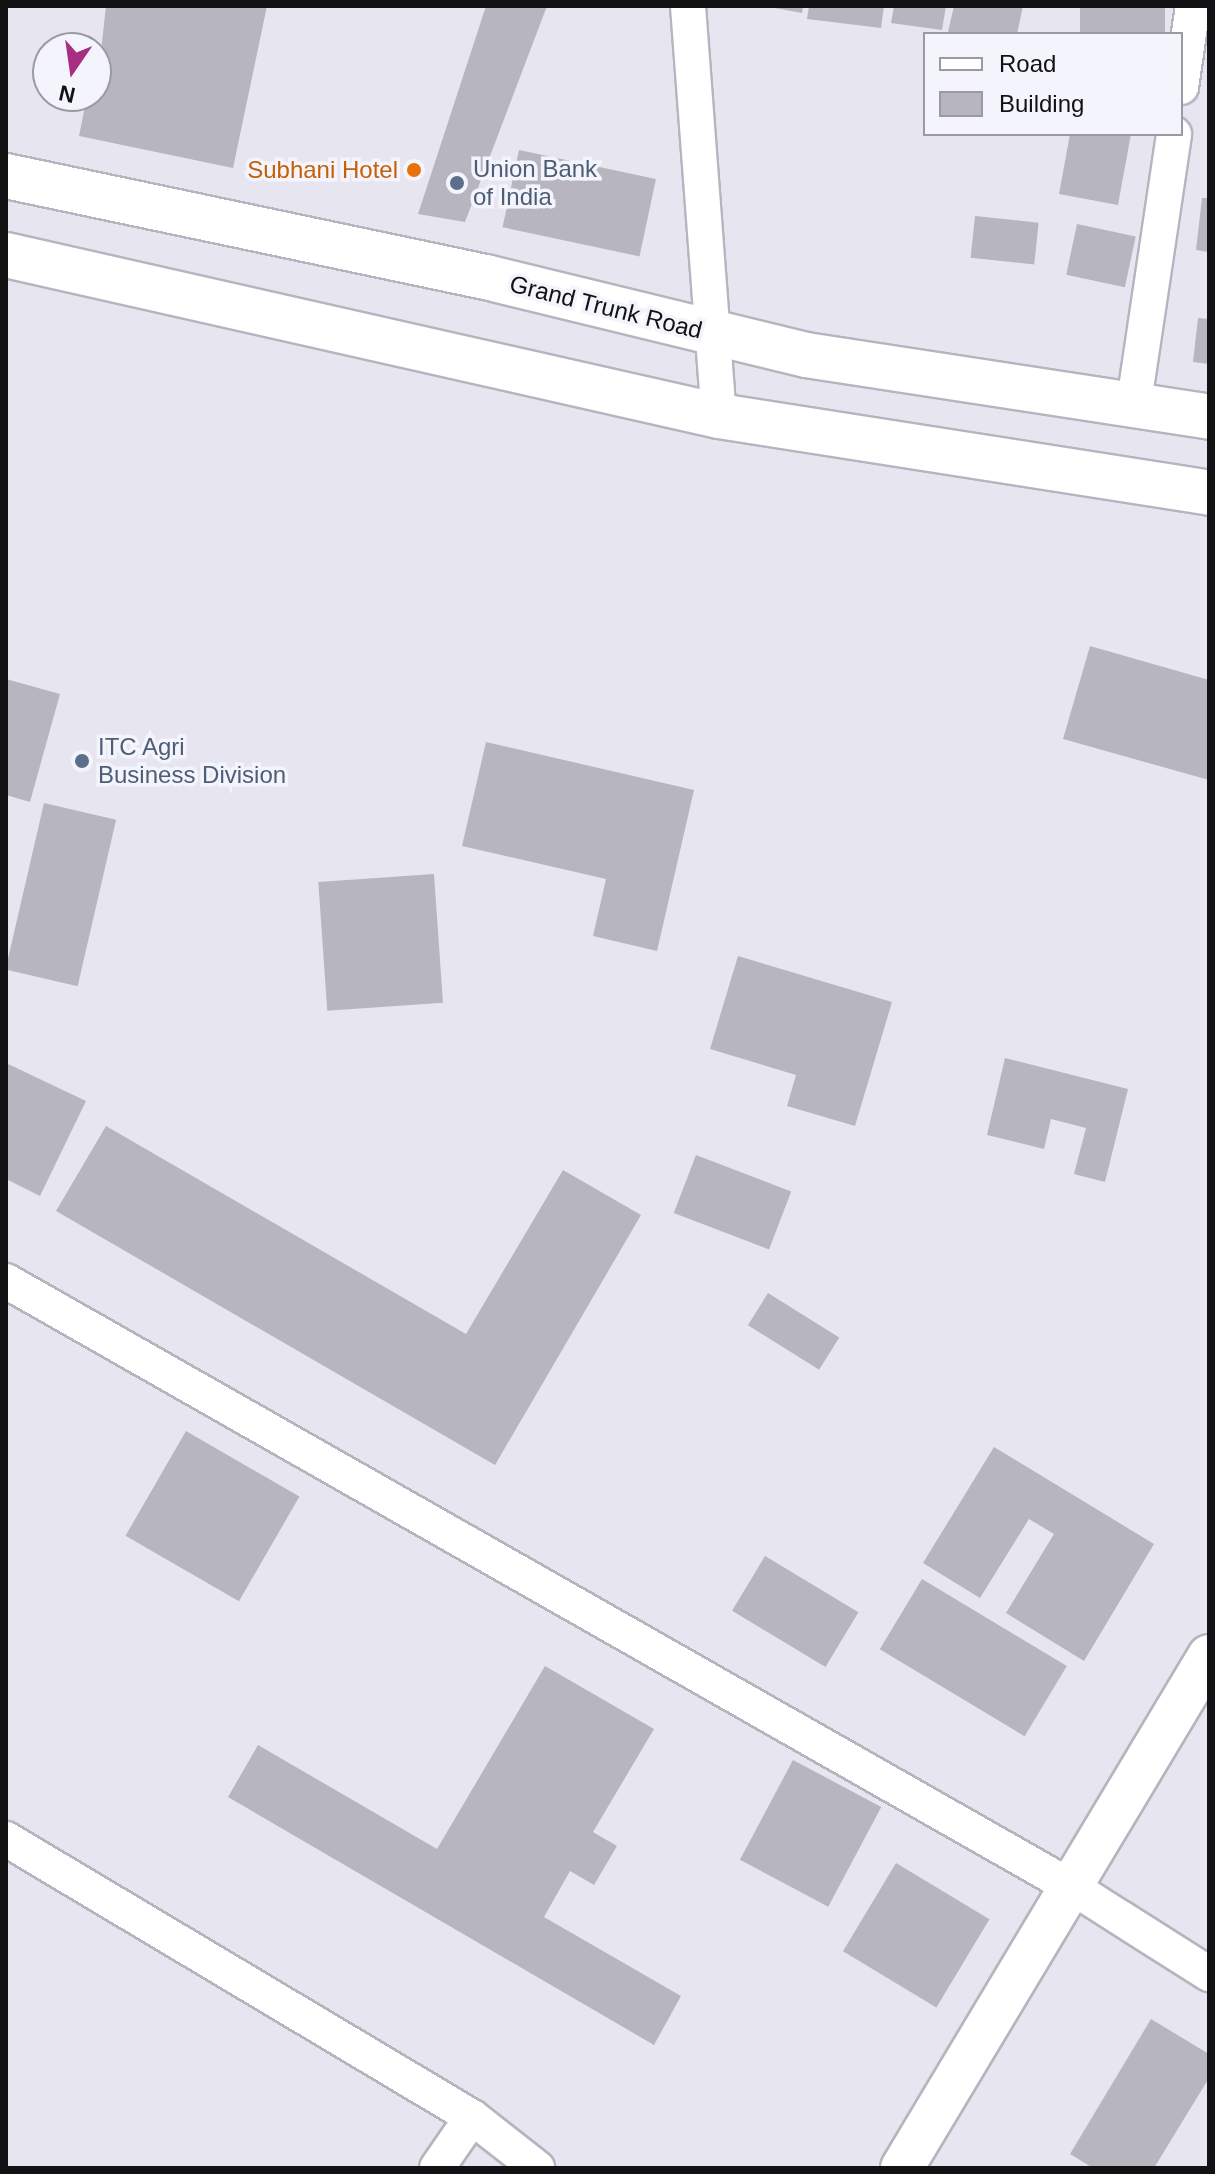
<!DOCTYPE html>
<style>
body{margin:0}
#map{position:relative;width:1215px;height:2174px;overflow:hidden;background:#e7e6f0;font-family:Helvetica,sans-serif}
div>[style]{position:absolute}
.building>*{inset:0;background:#b7b6bf;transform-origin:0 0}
.roads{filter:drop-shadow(2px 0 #b6b5bf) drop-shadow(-2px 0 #b6b5bf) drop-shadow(0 2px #b6b5bf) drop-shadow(0 -2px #b6b5bf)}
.minor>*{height:34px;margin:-17px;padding:0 17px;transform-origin:17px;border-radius:17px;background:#fff}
.tertiary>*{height:42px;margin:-21px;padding:0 21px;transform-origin:21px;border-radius:21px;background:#fff}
.secondary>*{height:44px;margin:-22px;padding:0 22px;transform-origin:22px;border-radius:22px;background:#fff}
.dots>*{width:22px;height:22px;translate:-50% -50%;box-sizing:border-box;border:4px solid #f4f4fd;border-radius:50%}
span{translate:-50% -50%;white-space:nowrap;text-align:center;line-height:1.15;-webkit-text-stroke:7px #f4f4fd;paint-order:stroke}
.service-label{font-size:24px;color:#4e5e75}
.left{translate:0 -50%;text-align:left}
.food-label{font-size:24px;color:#c56008}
.right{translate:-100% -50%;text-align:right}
.street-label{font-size:24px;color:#121215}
.frame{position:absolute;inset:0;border:8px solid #121215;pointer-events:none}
.legend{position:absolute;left:923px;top:32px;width:260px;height:104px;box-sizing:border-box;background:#f4f4fd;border:2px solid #9a9aa0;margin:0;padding:10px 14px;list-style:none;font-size:24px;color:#121215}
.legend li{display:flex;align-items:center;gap:16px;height:40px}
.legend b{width:40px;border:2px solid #9a9aa0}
.north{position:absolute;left:32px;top:32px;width:80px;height:80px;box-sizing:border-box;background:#f4f4fd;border:2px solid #9a9aa0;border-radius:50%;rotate:193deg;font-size:22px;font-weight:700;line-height:32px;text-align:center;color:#121215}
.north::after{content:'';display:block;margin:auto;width:28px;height:36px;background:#a82e81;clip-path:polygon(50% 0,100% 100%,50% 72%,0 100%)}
</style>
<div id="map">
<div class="building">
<div style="clip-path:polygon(106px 6px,267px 6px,233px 168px,79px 136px,87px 96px,96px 96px)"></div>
<div style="clip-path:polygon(486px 6px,547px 6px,465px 222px,418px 214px)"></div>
<div style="clip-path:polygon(764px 6px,803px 6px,802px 13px)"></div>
<div style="clip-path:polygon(809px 6px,884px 6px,881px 28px,807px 19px)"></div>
<div style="clip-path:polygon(894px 6px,946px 6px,942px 30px,891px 23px)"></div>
<div style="clip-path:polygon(954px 6px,1023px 6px,1017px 34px,948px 32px)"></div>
<div style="left:1080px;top:6px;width:85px;height:28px"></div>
<div style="clip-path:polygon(1070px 134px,1131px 134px,1118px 205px,1059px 194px)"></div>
<div style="left:519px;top:150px;width:140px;height:79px;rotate:12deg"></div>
<div style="clip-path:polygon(1202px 198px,1209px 198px,1209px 252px,1196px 250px)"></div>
<div style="left:975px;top:216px;width:64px;height:42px;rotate:6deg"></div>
<div style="left:1077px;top:224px;width:60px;height:52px;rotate:12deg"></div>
<div style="clip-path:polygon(1198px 318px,1209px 319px,1209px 364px,1193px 362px)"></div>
<div style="clip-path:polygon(1090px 646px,1209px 680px,1209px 780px,1063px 739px)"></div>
<div style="clip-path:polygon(6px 679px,60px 694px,30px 802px,6px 795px)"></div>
<div style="clip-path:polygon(486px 742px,694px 790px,657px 951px,593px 936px,606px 879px,462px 846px)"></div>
<div style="left:44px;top:803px;width:74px;height:171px;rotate:13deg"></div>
<div style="left:434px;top:874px;width:129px;height:116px;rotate:86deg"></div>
<div style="clip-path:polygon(738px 956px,892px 1002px,855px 1126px,787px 1106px,796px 1075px,710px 1049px)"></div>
<div style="clip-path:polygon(1005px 1058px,1128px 1089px,1105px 1182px,1074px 1174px,1086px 1128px,1051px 1119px,1044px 1149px,987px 1135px)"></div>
<div style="clip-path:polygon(6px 1063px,86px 1101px,40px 1196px,6px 1179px)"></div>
<div style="clip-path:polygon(106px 1126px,466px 1334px,563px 1170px,641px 1215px,495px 1465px,56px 1211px)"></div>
<div style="left:696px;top:1155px;width:102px;height:62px;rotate:21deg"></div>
<div style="left:768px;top:1293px;width:84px;height:38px;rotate:32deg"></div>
<div style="left:186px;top:1431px;width:131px;height:121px;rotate:30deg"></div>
<div style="clip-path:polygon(994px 1447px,1154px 1544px,1084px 1661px,1006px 1613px,1054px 1534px,1029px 1519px,980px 1598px,923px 1563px)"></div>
<div style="left:765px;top:1556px;width:109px;height:64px;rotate:31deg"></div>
<div style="left:922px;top:1579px;width:169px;height:82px;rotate:31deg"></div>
<div style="clip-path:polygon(545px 1666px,654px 1729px,593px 1832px,617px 1846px,594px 1885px,570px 1871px,544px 1917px,681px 1996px,654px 2045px,228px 1797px,258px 1745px,437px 1849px)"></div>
<div style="left:793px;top:1760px;width:100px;height:113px;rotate:28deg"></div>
<div style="left:896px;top:1863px;width:109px;height:103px;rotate:31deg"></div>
<div style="clip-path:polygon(1151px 2019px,1209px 2054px,1209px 2078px,1154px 2168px,1093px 2168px,1070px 2154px)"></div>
</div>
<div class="roads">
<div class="minor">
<div style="left:688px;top:6px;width:411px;rotate:85.7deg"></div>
<div style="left:1181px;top:87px;width:82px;rotate:-81.6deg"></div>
<div style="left:1133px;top:409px;width:278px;rotate:-81.5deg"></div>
<div style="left:6px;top:1281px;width:1230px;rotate:29.63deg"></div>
<div style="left:1075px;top:1889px;width:159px;rotate:32.4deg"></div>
<div style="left:6px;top:1839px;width:543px;rotate:30.82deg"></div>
<div style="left:472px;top:2117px;width:83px;rotate:38.1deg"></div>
<div style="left:437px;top:2168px;width:62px;rotate:-55.5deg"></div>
</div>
<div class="tertiary">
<div style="left:902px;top:2168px;width:597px;rotate:-59.05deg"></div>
</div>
<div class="secondary">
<div style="left:6px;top:176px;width:491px;rotate:11.9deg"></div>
<div style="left:486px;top:277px;width:329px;rotate:13.7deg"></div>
<div style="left:806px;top:355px;width:408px;rotate:8.7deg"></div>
<div style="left:6px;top:255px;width:731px;rotate:12.72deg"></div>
<div style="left:719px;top:416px;width:496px;rotate:8.9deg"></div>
</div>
</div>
<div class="dots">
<div style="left:414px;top:170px;background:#e8710a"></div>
<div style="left:457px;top:183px;background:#5c6f8a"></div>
<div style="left:82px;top:761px;background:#5c6f8a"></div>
</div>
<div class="service-label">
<span class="left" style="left:473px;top:183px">Union Bank<br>of India</span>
<span class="left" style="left:98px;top:761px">ITC Agri<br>Business Division</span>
</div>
<div class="food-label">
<span class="right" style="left:398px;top:170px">Subhani Hotel</span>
</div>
<div class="street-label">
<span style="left:606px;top:307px;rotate:14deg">Grand Trunk Road</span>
</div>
<div class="frame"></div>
<ul class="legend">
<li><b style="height:10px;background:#fff"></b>Road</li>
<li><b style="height:22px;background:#b7b6bf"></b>Building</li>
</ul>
<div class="north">N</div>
</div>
